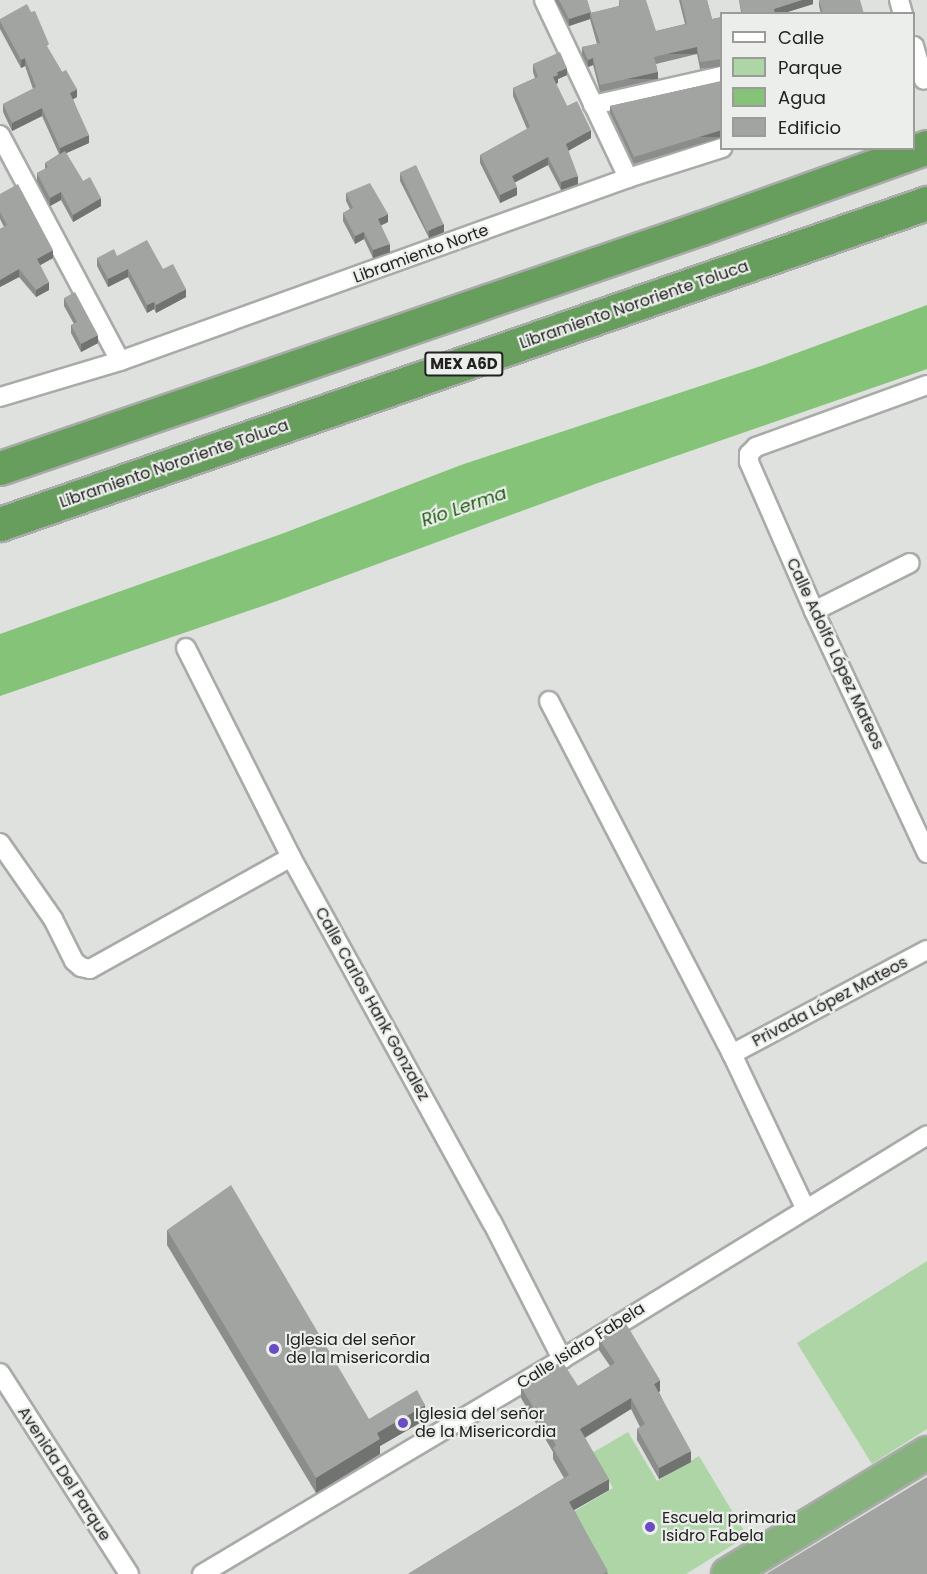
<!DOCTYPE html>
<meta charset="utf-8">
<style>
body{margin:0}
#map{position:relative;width:927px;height:1574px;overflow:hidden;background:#dee1de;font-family:Poppins,sans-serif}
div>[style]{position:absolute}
.green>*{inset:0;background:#add5a5}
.water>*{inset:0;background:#85c379}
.roads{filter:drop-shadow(2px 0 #a8aba7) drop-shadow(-2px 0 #a8aba7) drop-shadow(0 2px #a8aba7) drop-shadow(0 -2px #a8aba7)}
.minor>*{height:18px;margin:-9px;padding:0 9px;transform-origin:9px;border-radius:9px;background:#fff}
.trunk>*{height:32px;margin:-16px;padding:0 16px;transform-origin:16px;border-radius:16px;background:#86b27e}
.motorway>*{height:33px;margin:-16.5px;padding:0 16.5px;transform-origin:16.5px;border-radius:16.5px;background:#689e5d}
.wall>*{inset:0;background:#8a8d8a}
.shaded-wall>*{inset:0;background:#717370;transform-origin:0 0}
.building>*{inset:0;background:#a1a4a0;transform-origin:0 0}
.dots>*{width:16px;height:16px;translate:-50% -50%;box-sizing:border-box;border:3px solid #eceeeb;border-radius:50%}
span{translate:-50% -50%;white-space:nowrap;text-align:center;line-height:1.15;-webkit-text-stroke:4.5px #eceeeb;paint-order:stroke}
.shield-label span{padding:2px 4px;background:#eceeeb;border:2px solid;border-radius:4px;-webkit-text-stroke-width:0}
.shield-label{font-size:15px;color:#212221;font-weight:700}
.street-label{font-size:16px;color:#212221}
.poi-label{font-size:16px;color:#212221}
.left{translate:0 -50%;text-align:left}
.water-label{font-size:18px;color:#1f5a10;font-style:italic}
.legend{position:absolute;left:720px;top:12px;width:195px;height:138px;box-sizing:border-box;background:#eceeeb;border:2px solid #9b9c9a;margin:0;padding:8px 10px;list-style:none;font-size:18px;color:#212221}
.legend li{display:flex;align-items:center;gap:12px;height:30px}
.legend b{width:30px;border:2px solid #9b9c9a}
</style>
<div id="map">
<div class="green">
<div style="clip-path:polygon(927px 1261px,927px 1429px,872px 1464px,797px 1343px)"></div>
<div style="clip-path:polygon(628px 1432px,657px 1481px,699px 1456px,747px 1536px,686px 1574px,604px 1574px,570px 1514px,613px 1488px,592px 1453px)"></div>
</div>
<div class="water">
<div style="clip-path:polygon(927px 305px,927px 369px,598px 483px,277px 601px,0 696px,0 634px,284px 533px,461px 465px,761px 366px)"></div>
</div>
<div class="roads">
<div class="minor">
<div style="left:544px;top:0;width:197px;rotate:64.7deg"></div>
<div style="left:899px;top:0;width:15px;rotate:74deg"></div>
<div style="left:914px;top:46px;width:35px;rotate:74deg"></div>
<div style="left:593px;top:105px;width:132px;rotate:-12.7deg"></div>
<div style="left:0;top:135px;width:256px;rotate:62deg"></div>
<div style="left:927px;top:385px;width:182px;rotate:160.1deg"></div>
<div style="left:756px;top:447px;width:10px;rotate:135deg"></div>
<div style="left:749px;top:454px;width:8px;rotate:90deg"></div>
<div style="left:749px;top:462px;width:163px;rotate:66.4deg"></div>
<div style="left:814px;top:611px;width:267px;rotate:65deg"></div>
<div style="left:0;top:397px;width:125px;rotate:-16.7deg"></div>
<div style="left:120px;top:361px;width:540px;rotate:-19.81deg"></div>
<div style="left:628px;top:178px;width:99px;rotate:-17.7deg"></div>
<div style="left:814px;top:611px;width:107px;rotate:-26.6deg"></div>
<div style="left:186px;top:648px;width:234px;rotate:63.3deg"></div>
<div style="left:291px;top:857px;width:417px;rotate:61.2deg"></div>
<div style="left:492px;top:1222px;width:154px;rotate:62.9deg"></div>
<div style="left:549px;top:701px;width:398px;rotate:62.6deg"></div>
<div style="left:732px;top:1054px;width:170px;rotate:64.6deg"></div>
<div style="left:0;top:843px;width:93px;rotate:55.1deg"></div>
<div style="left:53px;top:919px;width:47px;rotate:63.4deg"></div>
<div style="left:74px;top:961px;width:9px;rotate:41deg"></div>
<div style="left:81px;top:967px;width:9px;rotate:13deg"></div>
<div style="left:90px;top:969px;width:230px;rotate:-29.1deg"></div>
<div style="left:732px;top:1054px;width:221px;rotate:-28.1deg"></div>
<div style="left:0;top:1373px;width:239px;rotate:57.3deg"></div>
<div style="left:202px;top:1574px;width:419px;rotate:-30.8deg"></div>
<div style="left:562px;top:1359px;width:428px;rotate:-31.5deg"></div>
</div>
<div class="trunk">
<div style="left:728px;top:1574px;width:233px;rotate:-31.3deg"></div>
</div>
<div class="motorway">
<div style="left:0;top:468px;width:741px;rotate:-18.9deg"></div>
<div style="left:701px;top:228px;width:240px;rotate:-19.7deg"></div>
<div style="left:0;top:524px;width:981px;rotate:-19.1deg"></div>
</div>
</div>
<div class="wall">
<div style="clip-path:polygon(555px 0,587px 0,591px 13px,619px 6px,619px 0,656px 31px,685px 24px,679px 0,707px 0,712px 19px,722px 17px,722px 66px,700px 69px,697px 54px,656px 64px,658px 79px,600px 92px,593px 65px,588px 67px,582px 55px,582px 47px,597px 44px,590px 19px,569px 26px)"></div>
<div style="clip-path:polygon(739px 0,813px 0,813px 4px,781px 14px,736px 14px,741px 12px)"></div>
<div style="clip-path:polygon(819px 0,864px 14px,821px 14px,819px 6px)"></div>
<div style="clip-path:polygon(0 19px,49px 50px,77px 97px,73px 99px,89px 143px,66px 153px,83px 181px,101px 206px,73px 222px,61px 200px,50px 206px,37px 181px,37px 173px,45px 169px,45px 163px,59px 154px,42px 116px,12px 131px,3px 112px,3px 104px,33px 89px,25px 66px,21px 68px,0 29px)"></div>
<div style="clip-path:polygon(533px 64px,567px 75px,558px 79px,558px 83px,556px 84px,567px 106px,591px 138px,568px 151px,578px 184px,561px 190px,548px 165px,515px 182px,517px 195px,500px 203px,480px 163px,480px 155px,527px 129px,513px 96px,513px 88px,535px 78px,533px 72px)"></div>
<div style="clip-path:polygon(722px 81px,722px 137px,634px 164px,610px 113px,610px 106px)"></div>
<div style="clip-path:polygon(400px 173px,444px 232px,429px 238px,400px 181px)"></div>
<div style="clip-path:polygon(346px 193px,388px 222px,381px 225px,390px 252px,373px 258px,364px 239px,355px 244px,343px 221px,343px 213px,350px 209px,346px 201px)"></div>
<div style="clip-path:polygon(0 194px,53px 258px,40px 265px,49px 290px,36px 297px,19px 277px,0 287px,0 229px,4px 227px,0 219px)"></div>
<div style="clip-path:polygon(117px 256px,163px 269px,186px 297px,156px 313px,154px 309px,147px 313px,128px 277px,108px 287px,97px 266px,97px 258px)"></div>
<div style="clip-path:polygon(64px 298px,98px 343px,81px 352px,71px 333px,71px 325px,74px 324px,64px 306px)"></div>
<div style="clip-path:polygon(167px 1230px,369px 1419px,425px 1420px,380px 1446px,380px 1454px,316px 1493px,167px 1245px)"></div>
<div style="clip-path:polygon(599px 1339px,660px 1391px,659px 1392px,691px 1462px,659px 1479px,637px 1440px,637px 1429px,640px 1427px,631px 1409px,585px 1438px,609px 1490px,574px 1510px,608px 1574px,408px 1574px,564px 1478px,553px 1459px,553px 1452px,521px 1398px,521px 1387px,578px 1386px,610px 1366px,599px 1350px)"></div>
</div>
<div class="shaded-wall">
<div style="clip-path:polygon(802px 0,813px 0,813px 4px,781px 14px,774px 14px,774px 9px)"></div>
<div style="clip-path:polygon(591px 12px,591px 17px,590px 13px,590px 19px,569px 26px,569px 19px)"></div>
<div style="left:697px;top:47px;width:7px;height:44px;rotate:90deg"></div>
<div style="clip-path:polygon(25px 58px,25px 66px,21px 68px,21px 60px)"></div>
<div style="clip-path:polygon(593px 58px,593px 65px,588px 67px,588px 60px)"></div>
<div style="clip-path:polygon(567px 68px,567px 75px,558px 79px,558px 83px,553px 85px,553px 77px,557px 72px)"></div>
<div style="left:658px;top:72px;width:7px;height:59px;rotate:90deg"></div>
<div style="clip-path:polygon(77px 89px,77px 97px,70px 101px,70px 93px)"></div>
<div style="clip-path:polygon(42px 108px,42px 116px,12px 131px,12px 123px)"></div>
<div style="clip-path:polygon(591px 130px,591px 138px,566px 152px,566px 144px)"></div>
<div style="left:722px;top:130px;width:7px;height:92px;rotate:90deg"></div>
<div style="clip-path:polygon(89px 135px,89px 143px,60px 156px,60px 148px)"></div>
<div style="clip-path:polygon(548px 157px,548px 165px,512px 184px,512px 176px)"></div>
<div style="clip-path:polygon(578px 176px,578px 184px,561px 190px,561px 182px)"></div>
<div style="clip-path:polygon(517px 187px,517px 195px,500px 203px,500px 195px)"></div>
<div style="clip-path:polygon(61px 192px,61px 200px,50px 206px,50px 198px)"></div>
<div style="clip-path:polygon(101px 198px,101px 206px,73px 222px,73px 215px)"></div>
<div style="clip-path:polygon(388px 214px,388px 222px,378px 227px,378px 219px)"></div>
<div style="clip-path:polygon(444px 224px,444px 232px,429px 238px,429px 230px)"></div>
<div style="clip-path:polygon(364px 232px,364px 239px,355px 244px,355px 236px)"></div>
<div style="clip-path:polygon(390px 244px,390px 252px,373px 258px,373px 250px)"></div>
<div style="clip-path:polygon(53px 250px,53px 258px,37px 267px,37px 259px)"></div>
<div style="clip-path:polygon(19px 269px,19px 277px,0 287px,0 280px)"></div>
<div style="clip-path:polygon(128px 269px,128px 277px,108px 287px,108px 279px)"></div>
<div style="clip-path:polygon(49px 282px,49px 290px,36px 297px,36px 290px)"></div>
<div style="clip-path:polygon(186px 289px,186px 297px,156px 313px,156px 305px)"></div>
<div style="clip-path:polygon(154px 302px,154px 309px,147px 313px,147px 305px)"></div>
<div style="clip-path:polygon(98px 335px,98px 343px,81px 352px,81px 344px)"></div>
<div style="clip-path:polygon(660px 1380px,660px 1391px,654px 1395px,654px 1384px)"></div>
<div style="clip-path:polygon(631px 1398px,631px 1409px,580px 1440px,580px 1429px)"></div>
<div style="clip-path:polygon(425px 1405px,425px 1420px,380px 1446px,380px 1454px,316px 1493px,316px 1478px,377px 1433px)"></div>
<div style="clip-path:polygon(691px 1451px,691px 1462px,659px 1479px,659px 1468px)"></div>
<div style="clip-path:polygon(609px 1479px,609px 1490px,569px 1513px,569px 1502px)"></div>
</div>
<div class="building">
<div style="clip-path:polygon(559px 0,587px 0,591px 12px,569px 19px)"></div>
<div style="clip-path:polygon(619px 0,646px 0,656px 31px,687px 24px,681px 0,707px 0,712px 19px,722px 17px,722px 59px,700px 62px,697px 47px,654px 57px,658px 72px,600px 85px,593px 58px,588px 60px,582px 47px,600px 43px,590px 13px,620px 6px)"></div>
<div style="clip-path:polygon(739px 0,802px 0,774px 9px,775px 14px,736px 14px,742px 12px)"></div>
<div style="clip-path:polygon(819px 0,860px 0,864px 14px,823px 14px)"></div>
<div style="clip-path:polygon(27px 4px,31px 12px,35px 11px,49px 44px,47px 46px,62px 72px,66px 70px,77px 89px,70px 93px,89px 135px,60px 148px,42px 108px,12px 123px,3px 104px,36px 87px,25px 58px,21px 60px,0 21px,0 19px)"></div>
<div style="clip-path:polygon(560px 52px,567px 68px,557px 72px,558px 75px,553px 77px,567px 106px,577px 101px,591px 130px,566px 144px,578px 176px,561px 182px,548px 157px,512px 176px,517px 187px,500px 195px,480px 155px,530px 127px,513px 88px,538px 77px,533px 64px)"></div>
<div style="clip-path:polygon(722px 81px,722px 130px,634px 157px,610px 106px)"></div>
<div style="clip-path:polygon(65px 151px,83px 181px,90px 177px,101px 198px,73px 215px,61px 192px,50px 198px,37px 173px,48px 167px,45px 163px)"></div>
<div style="left:416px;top:165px;width:65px;height:18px;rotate:65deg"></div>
<div style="clip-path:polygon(370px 183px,388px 214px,378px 219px,390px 244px,373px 250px,364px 232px,355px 236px,343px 213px,353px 208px,346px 193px)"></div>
<div style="clip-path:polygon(18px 184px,53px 250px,37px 259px,49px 282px,36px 290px,19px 269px,0 280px,0 229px,7px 225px,0 212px,0 194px)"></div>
<div style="clip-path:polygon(147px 240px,163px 269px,173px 264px,186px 289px,156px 305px,154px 302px,147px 305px,128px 269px,108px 279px,97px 258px,114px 249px,117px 256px)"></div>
<div style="clip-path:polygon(75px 292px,98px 335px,81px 344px,71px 325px,77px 322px,64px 298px)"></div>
<div style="clip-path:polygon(231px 1185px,369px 1419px,417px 1390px,425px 1405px,377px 1433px,380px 1439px,316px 1478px,167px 1230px)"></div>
<div style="clip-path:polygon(625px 1322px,660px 1380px,654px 1384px,691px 1451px,659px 1468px,637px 1429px,645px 1424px,631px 1398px,580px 1429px,609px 1479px,569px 1502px,608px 1571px,603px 1574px,408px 1574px,569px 1475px,553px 1448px,556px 1445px,521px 1387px,562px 1361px,578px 1386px,615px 1363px,599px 1339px)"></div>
<div style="clip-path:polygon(927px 1477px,927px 1574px,766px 1574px)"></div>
</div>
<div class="dots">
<div style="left:274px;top:1349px;background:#6a4cc5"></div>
<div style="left:403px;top:1423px;background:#6a4cc5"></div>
<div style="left:650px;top:1527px;background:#6a4cc5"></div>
</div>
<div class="shield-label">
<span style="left:464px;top:364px">MEX A6D</span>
</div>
<div class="street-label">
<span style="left:421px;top:254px;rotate:-20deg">Libramiento Norte</span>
<span style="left:634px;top:305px;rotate:-19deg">Libramiento Nororiente Toluca</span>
<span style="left:174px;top:464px;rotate:-19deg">Libramiento Nororiente Toluca</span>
<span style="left:835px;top:654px;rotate:65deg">Calle Adolfo López Mateos</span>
<span style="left:830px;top:1002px;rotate:-28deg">Privada López Mateos</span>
<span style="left:372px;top:1004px;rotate:61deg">Calle Carlos Hank Gonzalez</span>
<span style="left:581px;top:1346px;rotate:-32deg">Calle Isidro Fabela</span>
<span style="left:64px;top:1474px;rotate:57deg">Avenida Del Parque</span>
</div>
<div class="poi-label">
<span class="left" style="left:286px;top:1349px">Iglesia del señor<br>de la misericordia</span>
<span class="left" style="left:415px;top:1423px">Iglesia del señor<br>de la Misericordia</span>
<span class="left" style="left:662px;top:1527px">Escuela primaria<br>Isidro Fabela</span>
</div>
<div class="water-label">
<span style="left:464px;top:507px;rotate:-19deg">Río Lerma</span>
</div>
<ul class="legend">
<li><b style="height:8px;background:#fff"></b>Calle</li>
<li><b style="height:16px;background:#add5a5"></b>Parque</li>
<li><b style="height:16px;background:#85c379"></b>Agua</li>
<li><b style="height:16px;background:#a1a4a0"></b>Edificio</li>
</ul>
</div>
